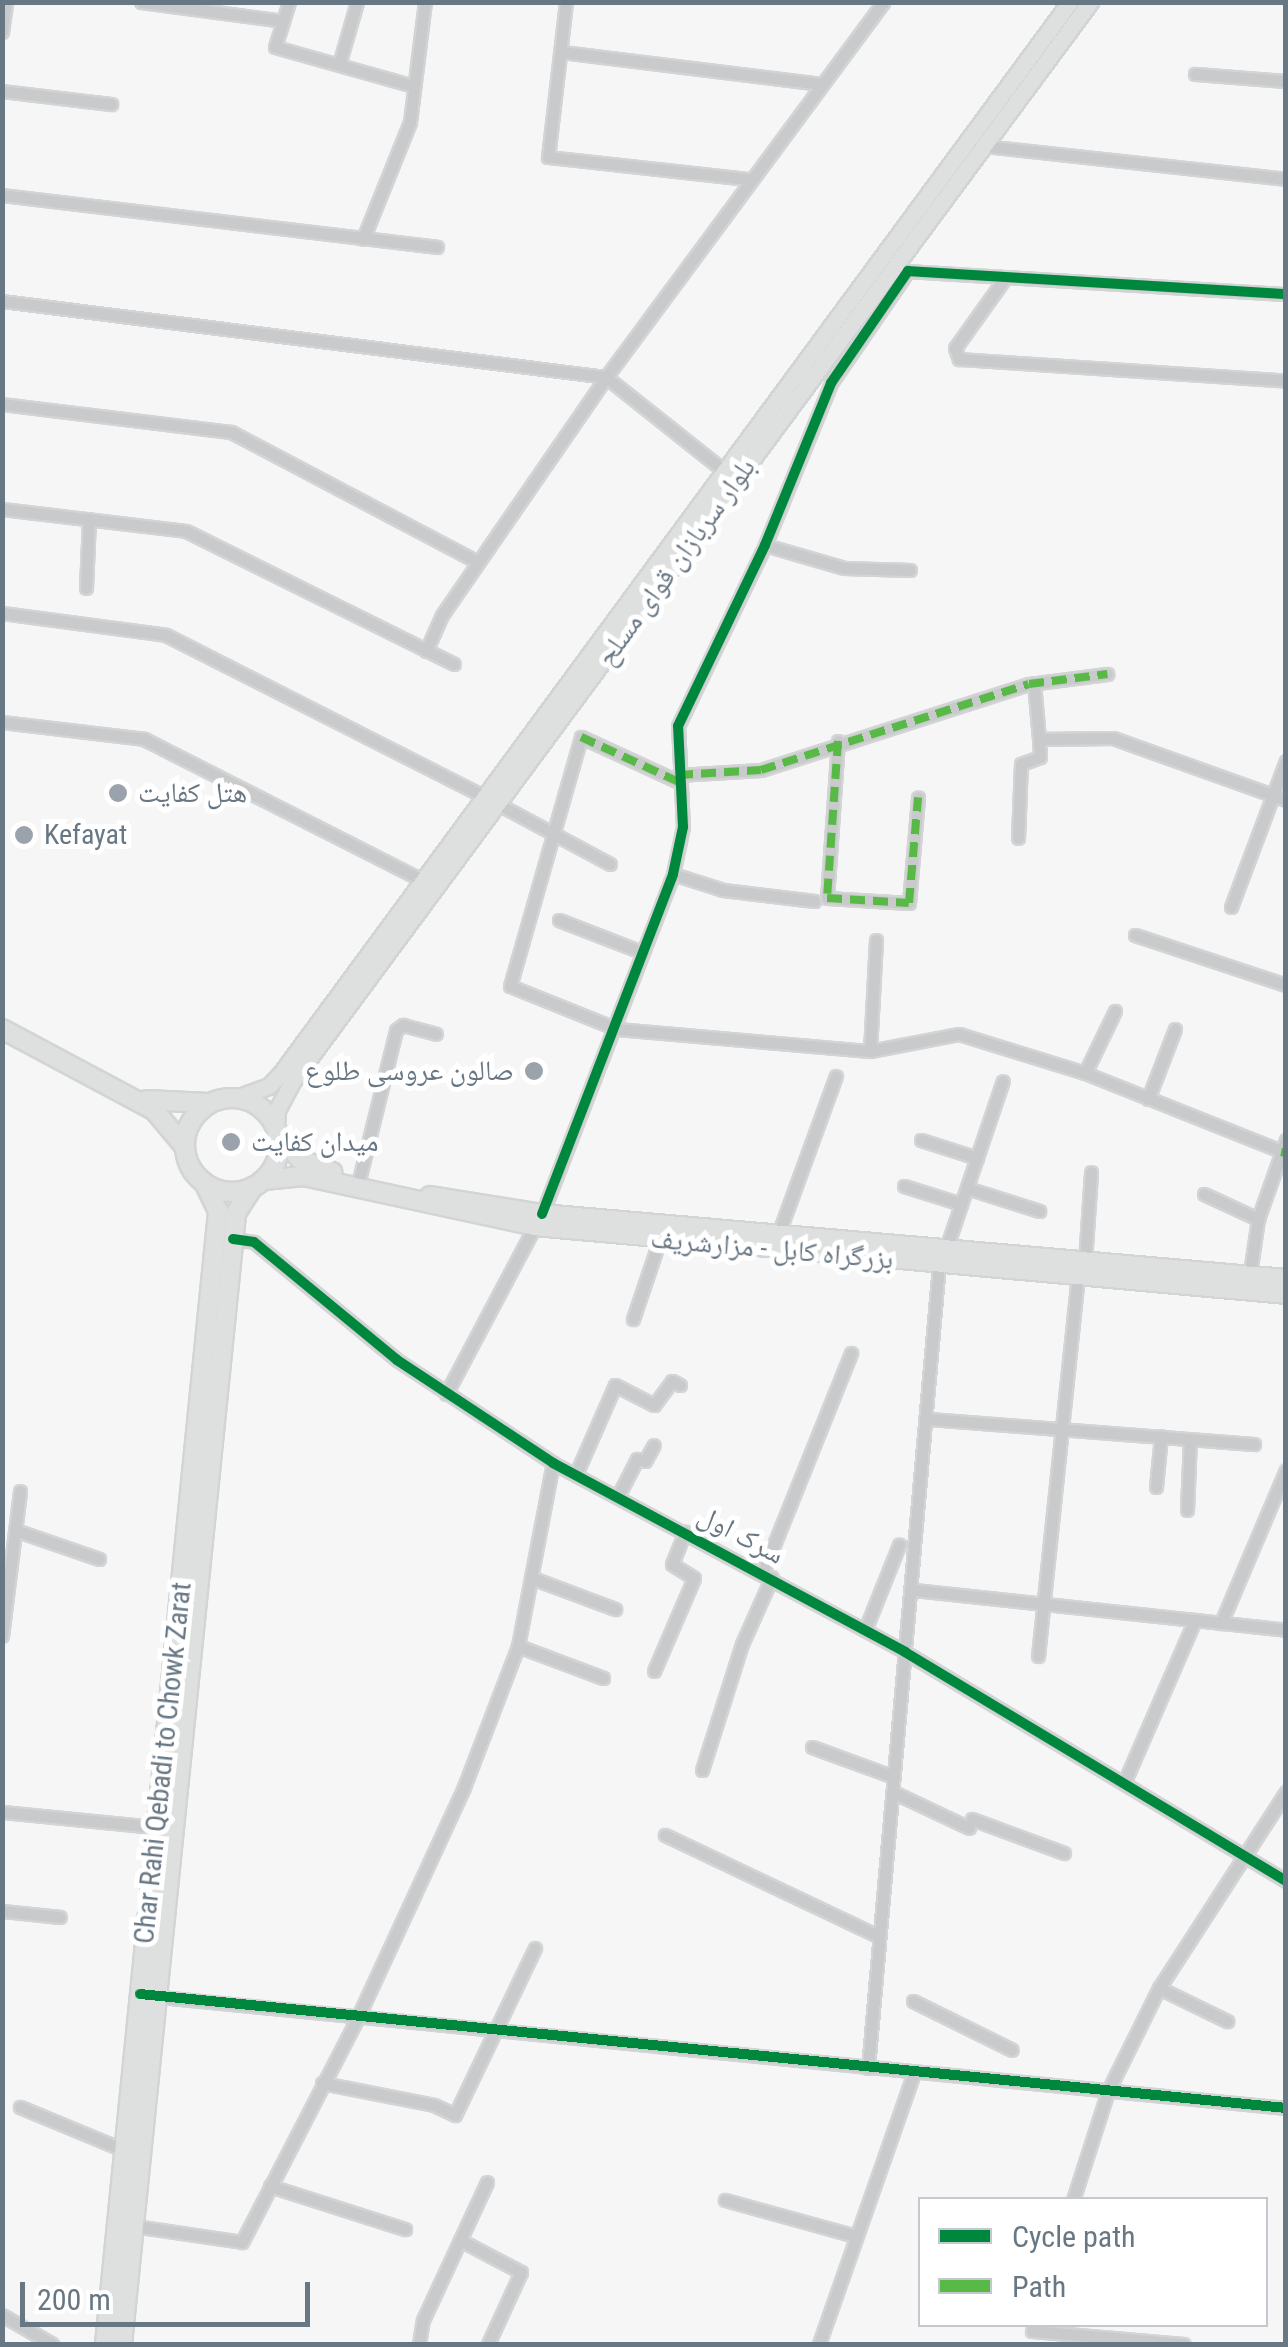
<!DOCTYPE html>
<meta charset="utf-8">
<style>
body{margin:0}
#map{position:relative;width:1288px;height:2347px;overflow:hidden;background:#f6f6f6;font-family:"Roboto Condensed","Noto Naskh Arabic",sans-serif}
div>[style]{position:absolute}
.roads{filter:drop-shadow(2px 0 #d3d4d5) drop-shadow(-2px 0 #d3d4d5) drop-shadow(0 2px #d3d4d5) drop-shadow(0 -2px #d3d4d5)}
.minor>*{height:11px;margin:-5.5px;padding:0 5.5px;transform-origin:5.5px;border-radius:5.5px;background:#c9cacb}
.secondary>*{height:15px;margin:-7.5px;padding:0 7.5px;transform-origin:7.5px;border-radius:7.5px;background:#dedfdf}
.trunk>*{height:18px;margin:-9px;padding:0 9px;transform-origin:9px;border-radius:9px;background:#dedfdf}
.trunk>.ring{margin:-9px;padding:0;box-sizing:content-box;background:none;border:18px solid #dedfdf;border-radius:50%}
.quiet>*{height:8px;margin-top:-4px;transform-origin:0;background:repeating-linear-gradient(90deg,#58b947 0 15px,transparent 0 23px)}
.cycleway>*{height:10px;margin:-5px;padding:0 5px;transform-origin:5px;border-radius:5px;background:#00873e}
.dots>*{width:28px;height:28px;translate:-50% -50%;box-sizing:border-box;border:5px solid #fff;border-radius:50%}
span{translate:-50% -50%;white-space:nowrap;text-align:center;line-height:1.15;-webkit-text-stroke:10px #fff;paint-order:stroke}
.street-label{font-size:28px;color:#687784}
.poi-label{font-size:28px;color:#687784}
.left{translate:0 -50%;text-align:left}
.right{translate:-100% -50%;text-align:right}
.frame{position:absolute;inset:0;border:5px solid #687784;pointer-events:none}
.legend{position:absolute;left:918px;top:2197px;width:350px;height:130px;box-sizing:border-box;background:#fff;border:2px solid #c3c9ce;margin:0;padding:12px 18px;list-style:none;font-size:30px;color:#687784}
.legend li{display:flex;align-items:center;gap:20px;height:50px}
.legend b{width:50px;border:2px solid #c3c9ce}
.scale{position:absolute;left:20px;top:2282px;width:290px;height:45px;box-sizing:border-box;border:5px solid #687784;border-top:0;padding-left:12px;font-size:30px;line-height:35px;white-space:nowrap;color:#687784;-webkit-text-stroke:8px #fff;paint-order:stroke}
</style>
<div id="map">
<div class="roads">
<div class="minor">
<div style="left:141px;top:2px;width:143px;rotate:7.6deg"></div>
<div style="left:289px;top:2px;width:47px;rotate:107.3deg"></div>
<div style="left:275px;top:47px;width:144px;rotate:15.7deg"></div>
<div style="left:566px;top:2px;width:156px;rotate:96.6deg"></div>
<div style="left:548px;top:157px;width:200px;rotate:6.3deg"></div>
<div style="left:2px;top:32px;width:30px;rotate:-82deg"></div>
<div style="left:561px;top:52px;width:261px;rotate:7deg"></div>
<div style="left:340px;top:61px;width:61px;rotate:-73.9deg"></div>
<div style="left:1195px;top:74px;width:91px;rotate:4.4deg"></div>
<div style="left:2px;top:91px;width:110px;rotate:6.8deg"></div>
<div style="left:984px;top:146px;width:304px;rotate:6.2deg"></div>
<div style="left:2px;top:195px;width:438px;rotate:6.8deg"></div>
<div style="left:363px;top:239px;width:126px;rotate:-68.1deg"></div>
<div style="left:410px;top:122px;width:121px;rotate:-82.9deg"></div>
<div style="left:1005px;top:278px;width:86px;rotate:125.5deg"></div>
<div style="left:955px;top:348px;width:12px;rotate:70deg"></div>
<div style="left:959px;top:359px;width:328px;rotate:3.8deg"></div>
<div style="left:2px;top:301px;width:609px;rotate:7.17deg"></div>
<div style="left:606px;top:377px;width:151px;rotate:38.5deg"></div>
<div style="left:2px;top:404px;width:231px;rotate:7deg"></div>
<div style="left:231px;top:432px;width:279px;rotate:27.8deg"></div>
<div style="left:2px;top:509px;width:185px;rotate:6.8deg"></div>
<div style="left:186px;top:531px;width:299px;rotate:26.4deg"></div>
<div style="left:765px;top:545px;width:82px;rotate:16.2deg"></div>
<div style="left:844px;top:568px;width:66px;rotate:1.7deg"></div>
<div style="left:86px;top:588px;width:69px;rotate:-87.5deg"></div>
<div style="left:2px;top:613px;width:165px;rotate:7.6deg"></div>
<div style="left:166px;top:635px;width:356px;rotate:26.9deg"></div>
<div style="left:426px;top:651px;width:39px;rotate:-66deg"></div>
<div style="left:442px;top:615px;width:289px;rotate:-55.4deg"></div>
<div style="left:606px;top:377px;width:466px;rotate:-53.5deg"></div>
<div style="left:1034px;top:683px;width:56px;rotate:84.9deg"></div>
<div style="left:1039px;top:739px;width:74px;rotate:-0.8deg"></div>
<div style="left:1113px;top:738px;width:184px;rotate:19.7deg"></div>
<div style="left:2px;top:722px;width:143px;rotate:6.8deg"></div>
<div style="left:144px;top:739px;width:312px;rotate:26.9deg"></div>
<div style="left:838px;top:741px;width:157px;rotate:94deg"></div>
<div style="left:827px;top:898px;width:82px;rotate:3.5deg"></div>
<div style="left:909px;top:903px;width:106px;rotate:-85.1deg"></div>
<div style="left:678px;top:775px;width:83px;rotate:-3.4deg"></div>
<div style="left:761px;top:770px;width:281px;rotate:-17.8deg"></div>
<div style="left:1029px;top:684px;width:79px;rotate:-7.3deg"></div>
<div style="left:679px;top:782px;width:108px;rotate:-155.3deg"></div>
<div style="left:581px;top:737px;width:259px;rotate:105.9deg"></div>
<div style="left:510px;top:986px;width:115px;rotate:21.9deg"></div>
<div style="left:617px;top:1029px;width:254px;rotate:5deg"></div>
<div style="left:870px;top:1051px;width:91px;rotate:-10.8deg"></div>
<div style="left:959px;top:1034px;width:132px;rotate:17.2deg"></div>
<div style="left:1085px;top:1073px;width:216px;rotate:21.7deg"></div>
<div style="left:498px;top:804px;width:127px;rotate:28.2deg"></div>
<div style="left:1018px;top:838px;width:74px;rotate:-87.7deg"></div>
<div style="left:1021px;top:764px;width:20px;rotate:-20deg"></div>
<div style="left:1040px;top:757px;width:18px;rotate:-93deg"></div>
<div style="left:673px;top:874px;width:52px;rotate:17.7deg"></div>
<div style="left:723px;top:890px;width:92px;rotate:6.9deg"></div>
<div style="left:1231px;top:907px;width:156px;rotate:-69.4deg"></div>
<div style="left:559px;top:920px;width:86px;rotate:21.2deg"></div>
<div style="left:1135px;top:935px;width:159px;rotate:18.3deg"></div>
<div style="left:870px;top:1051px;width:111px;rotate:-86.9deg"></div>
<div style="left:1085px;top:1073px;width:69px;rotate:-64.2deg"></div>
<div style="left:1148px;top:1099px;width:75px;rotate:-68.9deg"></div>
<div style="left:921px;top:1140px;width:59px;rotate:17.8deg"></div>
<div style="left:359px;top:1180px;width:154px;rotate:-76.1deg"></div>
<div style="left:396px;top:1030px;width:9px;rotate:-36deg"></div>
<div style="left:403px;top:1025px;width:34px;rotate:15deg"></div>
<div style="left:904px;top:1186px;width:60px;rotate:17.5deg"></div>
<div style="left:967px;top:1188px;width:76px;rotate:17.7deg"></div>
<div style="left:1204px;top:1194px;width:60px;rotate:24.8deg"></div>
<div style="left:542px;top:1214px;width:364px;rotate:-68.9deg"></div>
<div style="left:673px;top:874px;width:48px;rotate:-78deg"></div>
<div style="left:683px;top:827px;width:101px;rotate:-92.8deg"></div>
<div style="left:678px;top:726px;width:201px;rotate:-64.3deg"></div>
<div style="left:765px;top:545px;width:175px;rotate:-67.8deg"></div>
<div style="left:831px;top:383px;width:136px;rotate:-55.5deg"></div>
<div style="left:908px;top:271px;width:379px;rotate:3.5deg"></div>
<div style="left:778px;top:1235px;width:169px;rotate:-70deg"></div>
<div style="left:233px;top:1239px;width:21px;rotate:8deg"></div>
<div style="left:254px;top:1242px;width:185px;rotate:39.5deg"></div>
<div style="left:397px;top:1360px;width:187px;rotate:33.4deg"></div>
<div style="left:553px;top:1463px;width:400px;rotate:28.2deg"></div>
<div style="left:905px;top:1652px;width:445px;rotate:31deg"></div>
<div style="left:946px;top:1249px;width:177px;rotate:-71.3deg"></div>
<div style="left:1085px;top:1261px;width:89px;rotate:-86.1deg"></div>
<div style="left:1249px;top:1280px;width:62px;rotate:-81.6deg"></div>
<div style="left:1258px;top:1219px;width:84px;rotate:-70.5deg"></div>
<div style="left:633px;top:1319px;width:84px;rotate:-71.4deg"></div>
<div style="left:446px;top:1394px;width:190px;rotate:-62.1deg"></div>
<div style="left:928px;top:1419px;width:327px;rotate:4.4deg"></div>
<div style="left:576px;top:1474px;width:97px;rotate:-66.3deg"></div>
<div style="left:615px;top:1385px;width:44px;rotate:27.1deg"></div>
<div style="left:654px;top:1405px;width:30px;rotate:-53deg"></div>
<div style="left:672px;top:1381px;width:9px;rotate:27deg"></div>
<div style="left:1156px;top:1487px;width:51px;rotate:-84.4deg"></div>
<div style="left:618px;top:1496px;width:42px;rotate:-62.8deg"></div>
<div style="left:637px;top:1459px;width:8px;rotate:14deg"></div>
<div style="left:645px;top:1461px;width:18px;rotate:-61deg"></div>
<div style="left:1187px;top:1510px;width:71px;rotate:-87.6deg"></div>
<div style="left:15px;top:1530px;width:89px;rotate:19deg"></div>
<div style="left:763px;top:1572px;width:236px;rotate:-68.1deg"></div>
<div style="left:532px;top:1578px;width:89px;rotate:20.5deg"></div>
<div style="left:914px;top:1590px;width:374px;rotate:6.1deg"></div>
<div style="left:1221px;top:1623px;width:166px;rotate:-67deg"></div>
<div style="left:865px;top:1630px;width:92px;rotate:-68.2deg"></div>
<div style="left:2px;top:1636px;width:146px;rotate:-82.9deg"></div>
<div style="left:518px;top:1646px;width:91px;rotate:20.6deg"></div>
<div style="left:1038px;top:1656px;width:382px;rotate:-84deg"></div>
<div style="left:654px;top:1671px;width:101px;rotate:-66.7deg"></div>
<div style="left:694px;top:1578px;width:26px;rotate:-148deg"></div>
<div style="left:672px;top:1564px;width:35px;rotate:-68deg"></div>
<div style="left:812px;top:1747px;width:87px;rotate:20.1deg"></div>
<div style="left:702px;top:1770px;width:132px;rotate:-72.4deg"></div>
<div style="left:742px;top:1644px;width:73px;rotate:-65.9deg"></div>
<div style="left:1124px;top:1783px;width:178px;rotate:-66.5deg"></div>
<div style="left:893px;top:1792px;width:84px;rotate:25.3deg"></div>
<div style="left:2px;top:1812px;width:155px;rotate:5.6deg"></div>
<div style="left:972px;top:1819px;width:98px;rotate:20.3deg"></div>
<div style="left:665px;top:1835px;width:236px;rotate:25.4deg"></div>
<div style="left:2px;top:1911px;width:58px;rotate:5.9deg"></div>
<div style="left:1159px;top:1988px;width:76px;rotate:25.9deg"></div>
<div style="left:150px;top:1996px;width:1142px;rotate:5.63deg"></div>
<div style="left:913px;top:2001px;width:110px;rotate:26.3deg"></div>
<div style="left:868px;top:2068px;width:807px;rotate:-84.95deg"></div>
<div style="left:322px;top:2083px;width:114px;rotate:11.1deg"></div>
<div style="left:434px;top:2105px;width:23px;rotate:25deg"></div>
<div style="left:455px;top:2115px;width:185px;rotate:-64.4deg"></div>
<div style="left:20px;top:2107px;width:113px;rotate:22.5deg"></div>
<div style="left:270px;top:2186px;width:142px;rotate:17.7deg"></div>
<div style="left:725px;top:2200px;width:136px;rotate:15.4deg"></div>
<div style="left:1073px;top:2200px;width:114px;rotate:-72.2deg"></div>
<div style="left:1108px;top:2091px;width:115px;rotate:-63.7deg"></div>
<div style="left:1159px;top:1988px;width:234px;rotate:-57.1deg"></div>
<div style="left:134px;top:2226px;width:109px;rotate:8.4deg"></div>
<div style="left:242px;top:2242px;width:251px;rotate:-62.7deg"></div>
<div style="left:357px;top:2019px;width:255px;rotate:-65.2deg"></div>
<div style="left:464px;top:1787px;width:151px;rotate:-69deg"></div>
<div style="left:518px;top:1646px;width:186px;rotate:-79.2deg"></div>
<div style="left:460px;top:2240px;width:69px;rotate:27.7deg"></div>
<div style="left:521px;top:2272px;width:79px;rotate:114.6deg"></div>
<div style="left:2px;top:2315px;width:58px;rotate:30.1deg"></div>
<div style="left:1032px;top:2331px;width:152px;rotate:4.9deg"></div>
<div style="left:419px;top:2344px;width:24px;rotate:-81deg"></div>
<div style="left:423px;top:2320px;width:152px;rotate:-65.1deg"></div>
<div style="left:819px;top:2344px;width:287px;rotate:-70.7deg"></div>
</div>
<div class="secondary">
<div style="left:236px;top:1098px;width:35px;rotate:-20deg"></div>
<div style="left:269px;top:1086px;width:19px;rotate:-47deg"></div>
<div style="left:282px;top:1072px;width:1329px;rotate:-53.63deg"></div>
<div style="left:276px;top:1128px;width:18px;rotate:-87deg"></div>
<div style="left:277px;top:1110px;width:34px;rotate:-62deg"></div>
<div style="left:293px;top:1080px;width:1341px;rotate:-53.52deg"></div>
</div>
<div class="trunk">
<div style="left:2px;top:1029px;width:172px;rotate:28.1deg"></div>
<div style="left:154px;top:1110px;width:47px;rotate:50.2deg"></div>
<div class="ring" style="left:185px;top:1098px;width:76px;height:76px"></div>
<div style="left:147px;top:1100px;width:61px;rotate:2.8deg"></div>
<div style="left:279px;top:1135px;width:32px;rotate:49deg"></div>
<div style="left:300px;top:1159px;width:35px;rotate:22deg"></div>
<div style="left:264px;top:1180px;width:40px;rotate:-5.7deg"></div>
<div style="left:304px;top:1176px;width:236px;rotate:12.2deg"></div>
<div style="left:535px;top:1226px;width:754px;rotate:5.17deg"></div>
<div style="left:430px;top:1196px;width:113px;rotate:9.1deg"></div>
<div style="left:542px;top:1214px;width:747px;rotate:4.99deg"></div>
<div style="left:105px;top:2344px;width:1139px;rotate:-84.3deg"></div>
<div style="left:218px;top:1211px;width:30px;rotate:-116deg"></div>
<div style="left:122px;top:2344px;width:1137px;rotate:-84.24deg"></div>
<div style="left:236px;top:1213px;width:31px;rotate:-57deg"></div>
</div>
</div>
<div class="quiet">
<div style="left:581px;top:737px;width:108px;rotate:24.7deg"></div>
<div style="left:838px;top:741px;width:157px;rotate:94deg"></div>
<div style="left:827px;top:898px;width:82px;rotate:3.5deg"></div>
<div style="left:909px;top:903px;width:106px;rotate:-85.1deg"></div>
<div style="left:678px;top:775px;width:83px;rotate:-3.4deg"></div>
<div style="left:761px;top:770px;width:281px;rotate:-17.8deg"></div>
<div style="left:1029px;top:684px;width:79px;rotate:-7.3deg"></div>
<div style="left:1281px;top:1152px;width:5px;rotate:11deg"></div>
</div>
<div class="cycleway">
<div style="left:542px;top:1214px;width:364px;rotate:-68.9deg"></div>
<div style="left:673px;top:874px;width:48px;rotate:-78deg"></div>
<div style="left:683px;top:827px;width:101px;rotate:-92.8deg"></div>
<div style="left:678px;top:726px;width:201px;rotate:-64.3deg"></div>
<div style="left:765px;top:545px;width:175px;rotate:-67.8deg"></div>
<div style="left:831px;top:383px;width:136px;rotate:-55.5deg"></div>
<div style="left:908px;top:271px;width:379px;rotate:3.5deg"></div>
<div style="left:233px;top:1239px;width:21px;rotate:8deg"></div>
<div style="left:254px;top:1242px;width:185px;rotate:39.5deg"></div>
<div style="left:397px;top:1360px;width:187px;rotate:33.4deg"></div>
<div style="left:553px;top:1463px;width:400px;rotate:28.2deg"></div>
<div style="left:905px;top:1652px;width:445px;rotate:31deg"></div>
<div style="left:140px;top:1994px;width:1152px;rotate:5.68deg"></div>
</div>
<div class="dots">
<div style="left:118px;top:793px;background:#9aa3ac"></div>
<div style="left:24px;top:835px;background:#9aa3ac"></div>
<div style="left:534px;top:1071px;background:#9aa3ac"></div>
<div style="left:231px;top:1142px;background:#9aa3ac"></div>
</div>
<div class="street-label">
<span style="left:676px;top:562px;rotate:-54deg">بلوار سربازان قوای مسلح</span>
<span style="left:772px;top:1249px;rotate:5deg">بزرگراه کابل - مزارشریف</span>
<span style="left:741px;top:1535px;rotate:28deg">سرک اول</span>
<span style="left:163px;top:1763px;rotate:-84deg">Char Rahi Qebadi to Chowk Zarat</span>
</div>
<div class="poi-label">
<span class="left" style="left:138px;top:793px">هتل کفایت</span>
<span class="left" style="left:44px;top:835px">Kefayat</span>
<span class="right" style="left:514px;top:1071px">صالون عروسی طلوع</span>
<span class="left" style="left:251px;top:1142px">میدان کفایت</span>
</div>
<div class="frame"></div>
<ul class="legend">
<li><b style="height:12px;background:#00873e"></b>Cycle path</li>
<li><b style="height:12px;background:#58b947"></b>Path</li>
</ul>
<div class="scale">200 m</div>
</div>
